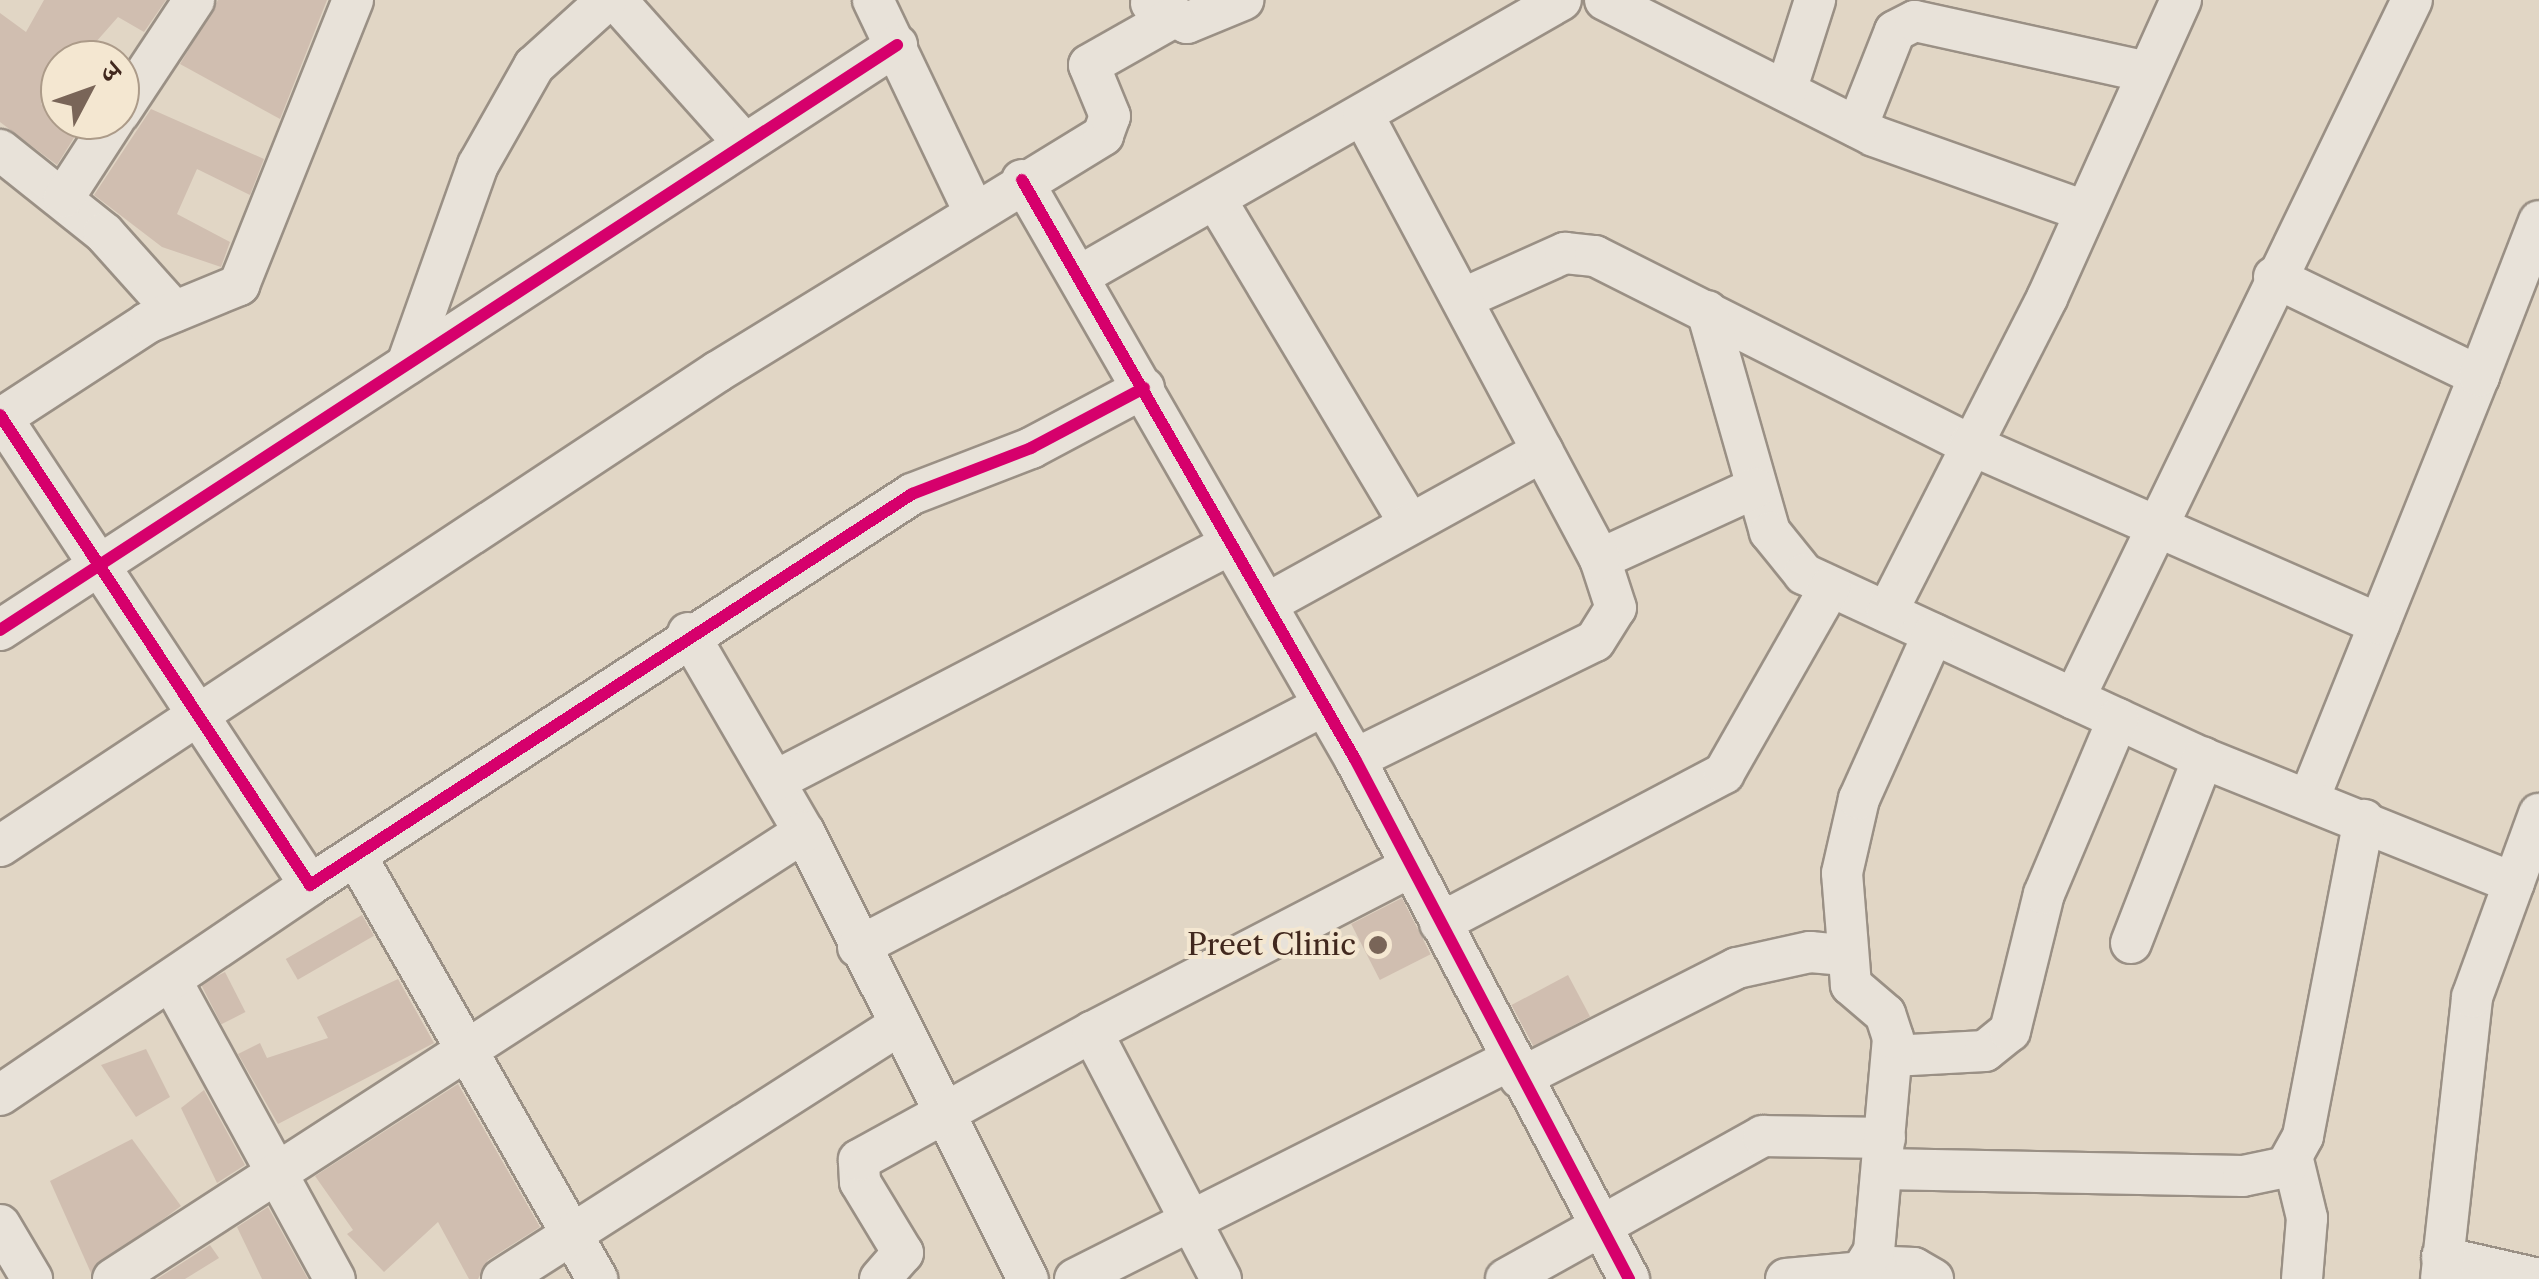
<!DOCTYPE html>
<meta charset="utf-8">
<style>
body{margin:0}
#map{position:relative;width:2539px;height:1279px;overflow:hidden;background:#e1d6c5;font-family:"Libre Caslon Text","Noto Serif Devanagari",serif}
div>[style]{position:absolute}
.building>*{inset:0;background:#d0beb0;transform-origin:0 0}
.roads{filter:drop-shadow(2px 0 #9a9085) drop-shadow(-2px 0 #9a9085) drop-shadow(0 2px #9a9085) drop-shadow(0 -2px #9a9085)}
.minor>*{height:40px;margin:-20px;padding:0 20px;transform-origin:20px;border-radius:20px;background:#e8e2d9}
.cycleway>*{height:12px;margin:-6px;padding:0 6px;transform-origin:6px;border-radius:6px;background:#d6006c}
.dots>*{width:28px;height:28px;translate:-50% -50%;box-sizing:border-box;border:5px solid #f4e7d1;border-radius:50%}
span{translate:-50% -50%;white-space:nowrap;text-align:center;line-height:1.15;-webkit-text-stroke:8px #f4e7d1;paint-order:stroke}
.poi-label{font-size:30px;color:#41281e}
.right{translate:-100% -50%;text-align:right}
.north{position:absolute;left:40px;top:40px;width:100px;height:100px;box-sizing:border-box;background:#f4e7d1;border:2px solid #ac9b89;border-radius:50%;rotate:49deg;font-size:28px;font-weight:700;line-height:40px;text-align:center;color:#41281e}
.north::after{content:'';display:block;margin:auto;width:35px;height:45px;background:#796558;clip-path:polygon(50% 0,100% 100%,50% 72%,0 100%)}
</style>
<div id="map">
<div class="building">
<div style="clip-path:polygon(44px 0,166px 0,144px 32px,118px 17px,80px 60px,60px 60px,60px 83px,41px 104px,80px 128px,57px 165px,0 122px,0 13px,26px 32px)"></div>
<div style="clip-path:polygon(218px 0,327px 0,280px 119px,180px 64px)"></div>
<div style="clip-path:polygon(151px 109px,264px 159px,250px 195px,197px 169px,177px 214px,230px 242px,221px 267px,162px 247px,94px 195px)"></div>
<div style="left:1402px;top:898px;width:63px;height:57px;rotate:63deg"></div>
<div style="left:362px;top:915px;width:24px;height:88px;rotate:60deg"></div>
<div style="left:225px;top:972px;width:45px;height:27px;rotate:63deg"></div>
<div style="left:1568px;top:975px;width:47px;height:64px;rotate:62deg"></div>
<div style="clip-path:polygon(398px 979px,434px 1043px,278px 1124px,238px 1054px,260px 1043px,267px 1058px,328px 1038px,317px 1017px)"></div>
<div style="clip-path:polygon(146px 1049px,170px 1097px,136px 1117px,101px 1065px)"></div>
<div style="clip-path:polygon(458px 1084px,540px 1227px,488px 1260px,478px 1279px,469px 1279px,438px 1222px,384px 1272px,347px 1234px,353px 1230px,315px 1176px)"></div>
<div style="clip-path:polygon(204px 1090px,245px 1165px,217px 1183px,181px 1108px)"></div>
<div style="clip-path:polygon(132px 1139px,181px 1206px,91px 1273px,50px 1181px)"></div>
<div style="clip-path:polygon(268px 1207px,308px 1279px,262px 1279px,237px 1227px)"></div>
<div style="clip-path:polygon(210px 1245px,219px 1258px,185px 1279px,157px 1279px)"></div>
</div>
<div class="roads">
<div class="minor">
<div style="left:616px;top:0;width:191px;rotate:48.2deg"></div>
<div style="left:873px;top:0;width:230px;rotate:64.5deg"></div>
<div style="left:1605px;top:0;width:301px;rotate:26.8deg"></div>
<div style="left:1874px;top:136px;width:224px;rotate:19.6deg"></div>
<div style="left:1151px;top:3px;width:41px;rotate:29.1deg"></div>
<div style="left:1187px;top:23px;width:61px;rotate:-22.3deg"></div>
<div style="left:1786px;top:91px;width:96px;rotate:-72.3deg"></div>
<div style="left:120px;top:112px;width:134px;rotate:-56.5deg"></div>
<div style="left:1857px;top:127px;width:103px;rotate:-68.4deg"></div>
<div style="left:1895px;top:31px;width:22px;rotate:-27deg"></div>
<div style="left:1915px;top:21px;width:237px;rotate:12.4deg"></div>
<div style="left:0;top:150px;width:133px;rotate:38.6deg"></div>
<div style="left:104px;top:233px;width:105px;rotate:48.1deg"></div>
<div style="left:1022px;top:180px;width:668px;rotate:60.1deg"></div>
<div style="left:1355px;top:759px;width:588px;rotate:62.21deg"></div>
<div style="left:64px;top:197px;width:92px;rotate:-57deg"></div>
<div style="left:1216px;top:200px;width:376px;rotate:59.1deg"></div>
<div style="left:1081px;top:275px;width:553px;rotate:-29.81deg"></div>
<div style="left:2274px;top:277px;width:228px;rotate:25.8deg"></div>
<div style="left:2479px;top:376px;width:454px;rotate:111.9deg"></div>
<div style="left:1462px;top:299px;width:113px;rotate:-24.1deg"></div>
<div style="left:1565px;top:253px;width:30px;rotate:6deg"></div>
<div style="left:1595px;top:256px;width:419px;rotate:26.7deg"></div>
<div style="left:1969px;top:444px;width:448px;rotate:23.7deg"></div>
<div style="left:1707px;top:311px;width:230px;rotate:74.1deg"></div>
<div style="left:1770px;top:532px;width:54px;rotate:51deg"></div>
<div style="left:1804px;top:574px;width:439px;rotate:24.8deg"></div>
<div style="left:2203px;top:758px;width:335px;rotate:21.9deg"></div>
<div style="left:407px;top:364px;width:211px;rotate:-70.4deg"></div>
<div style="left:478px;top:165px;width:114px;rotate:-60.5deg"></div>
<div style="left:534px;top:66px;width:98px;rotate:-42.1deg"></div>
<div style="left:2479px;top:376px;width:166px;rotate:-68.8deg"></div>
<div style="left:0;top:415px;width:563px;rotate:56.59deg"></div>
<div style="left:310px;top:885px;width:718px;rotate:-33deg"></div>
<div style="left:912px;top:494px;width:128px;rotate:-21.1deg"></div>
<div style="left:1031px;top:448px;width:128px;rotate:-28deg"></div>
<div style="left:0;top:419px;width:176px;rotate:-33.1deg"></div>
<div style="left:147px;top:323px;width:100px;rotate:-22.4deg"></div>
<div style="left:239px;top:285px;width:307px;rotate:-68.2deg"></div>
<div style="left:1600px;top:559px;width:170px;rotate:-24.6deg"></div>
<div style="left:1266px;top:604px;width:316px;rotate:-28.9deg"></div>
<div style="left:1887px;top:612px;width:352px;rotate:-63deg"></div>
<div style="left:2047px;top:298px;width:327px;rotate:-65.8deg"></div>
<div style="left:0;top:630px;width:1071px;rotate:-33.11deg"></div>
<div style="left:688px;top:633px;width:230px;rotate:59.8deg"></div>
<div style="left:804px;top:832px;width:500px;rotate:63.4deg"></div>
<div style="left:2074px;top:699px;width:776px;rotate:-64.19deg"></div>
<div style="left:1355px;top:759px;width:267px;rotate:-26.2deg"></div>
<div style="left:1595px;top:641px;width:39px;rotate:-58deg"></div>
<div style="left:1616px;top:608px;width:52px;rotate:-108.1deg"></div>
<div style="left:1600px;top:559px;width:503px;rotate:-118.09deg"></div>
<div style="left:775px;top:781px;width:514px;rotate:-27.46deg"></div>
<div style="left:0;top:846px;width:860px;rotate:-33.47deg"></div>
<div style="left:717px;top:372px;width:453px;rotate:-31.5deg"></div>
<div style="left:1103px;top:135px;width:20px;rotate:-70deg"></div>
<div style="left:1110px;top:116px;width:55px;rotate:-112.4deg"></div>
<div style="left:1089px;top:65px;width:95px;rotate:-29.5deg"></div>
<div style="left:356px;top:856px;width:487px;rotate:60.3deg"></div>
<div style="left:1440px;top:923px;width:321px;rotate:-27.8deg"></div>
<div style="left:1724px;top:773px;width:214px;rotate:-60.3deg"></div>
<div style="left:2131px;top:943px;width:199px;rotate:-68.7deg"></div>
<div style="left:858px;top:947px;width:524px;rotate:-27.4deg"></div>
<div style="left:171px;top:980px;width:341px;rotate:61.3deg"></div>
<div style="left:1892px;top:1056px;width:93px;rotate:-3.1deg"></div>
<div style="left:1985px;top:1051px;width:32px;rotate:-39deg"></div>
<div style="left:2010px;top:1031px;width:141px;rotate:-76.1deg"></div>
<div style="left:2044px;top:894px;width:190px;rotate:-67.1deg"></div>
<div style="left:1520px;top:1078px;width:243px;rotate:-26.9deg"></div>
<div style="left:1737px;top:968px;width:75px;rotate:-12.4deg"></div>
<div style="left:1810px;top:952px;width:35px;rotate:5deg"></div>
<div style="left:0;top:1095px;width:374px;rotate:-34.1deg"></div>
<div style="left:2293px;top:1160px;width:60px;rotate:76.4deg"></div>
<div style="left:2307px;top:1218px;width:61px;rotate:94.7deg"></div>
<div style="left:1882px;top:1169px;width:361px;rotate:1.1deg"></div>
<div style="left:2243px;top:1176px;width:44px;rotate:-11.8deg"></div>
<div style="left:2286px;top:1167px;width:35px;rotate:-61deg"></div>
<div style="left:2303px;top:1136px;width:322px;rotate:-79.1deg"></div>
<div style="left:0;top:1225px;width:63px;rotate:59.3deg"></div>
<div style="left:2442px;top:1257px;width:99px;rotate:12.8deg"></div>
<div style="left:1870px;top:1266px;width:44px;rotate:2.6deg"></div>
<div style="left:1914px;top:1268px;width:22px;rotate:30deg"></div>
<div style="left:113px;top:1279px;width:823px;rotate:-32.9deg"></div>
<div style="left:502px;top:1279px;width:468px;rotate:-32.6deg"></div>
<div style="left:880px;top:1279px;width:35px;rotate:-49deg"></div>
<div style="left:903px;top:1253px;width:83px;rotate:-121.2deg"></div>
<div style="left:860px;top:1182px;width:22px;rotate:-93deg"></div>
<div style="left:859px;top:1160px;width:266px;rotate:-28.8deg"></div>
<div style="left:1075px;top:1279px;width:487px;rotate:-26.7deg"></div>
<div style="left:1221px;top:1279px;width:279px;rotate:-117.6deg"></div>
<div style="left:1092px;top:1032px;width:358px;rotate:-27.4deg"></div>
<div style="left:1506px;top:1279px;width:294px;rotate:-29.1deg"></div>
<div style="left:1763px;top:1136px;width:122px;rotate:0.9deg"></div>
<div style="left:1786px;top:1279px;width:75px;rotate:-5.3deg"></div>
<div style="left:1861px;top:1272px;width:25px;rotate:-58deg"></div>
<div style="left:1874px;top:1251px;width:214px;rotate:-84.9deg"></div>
<div style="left:1893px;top:1038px;width:25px;rotate:-108deg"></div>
<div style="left:1885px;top:1014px;width:45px;rotate:-139.5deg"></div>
<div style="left:1851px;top:985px;width:112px;rotate:-94.6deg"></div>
<div style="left:1842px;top:873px;width:76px;rotate:-77.1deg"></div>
<div style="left:1859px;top:799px;width:181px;rotate:-65.8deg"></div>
<div style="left:2441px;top:1279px;width:284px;rotate:-83.7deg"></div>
<div style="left:2472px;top:997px;width:195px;rotate:-69.9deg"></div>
</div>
</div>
<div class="cycleway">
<div style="left:1022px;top:180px;width:668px;rotate:60.1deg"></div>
<div style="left:1355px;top:759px;width:588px;rotate:62.21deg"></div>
<div style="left:0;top:415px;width:563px;rotate:56.59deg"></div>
<div style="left:310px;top:885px;width:718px;rotate:-33deg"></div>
<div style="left:912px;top:494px;width:128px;rotate:-21.1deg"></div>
<div style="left:1031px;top:448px;width:128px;rotate:-28deg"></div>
<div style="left:0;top:630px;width:1071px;rotate:-33.11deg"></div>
</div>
<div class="dots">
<div style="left:1378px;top:945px;background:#796558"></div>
</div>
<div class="poi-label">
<span class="right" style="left:1356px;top:945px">Preet Clinic</span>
</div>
<div class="north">उ</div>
</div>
